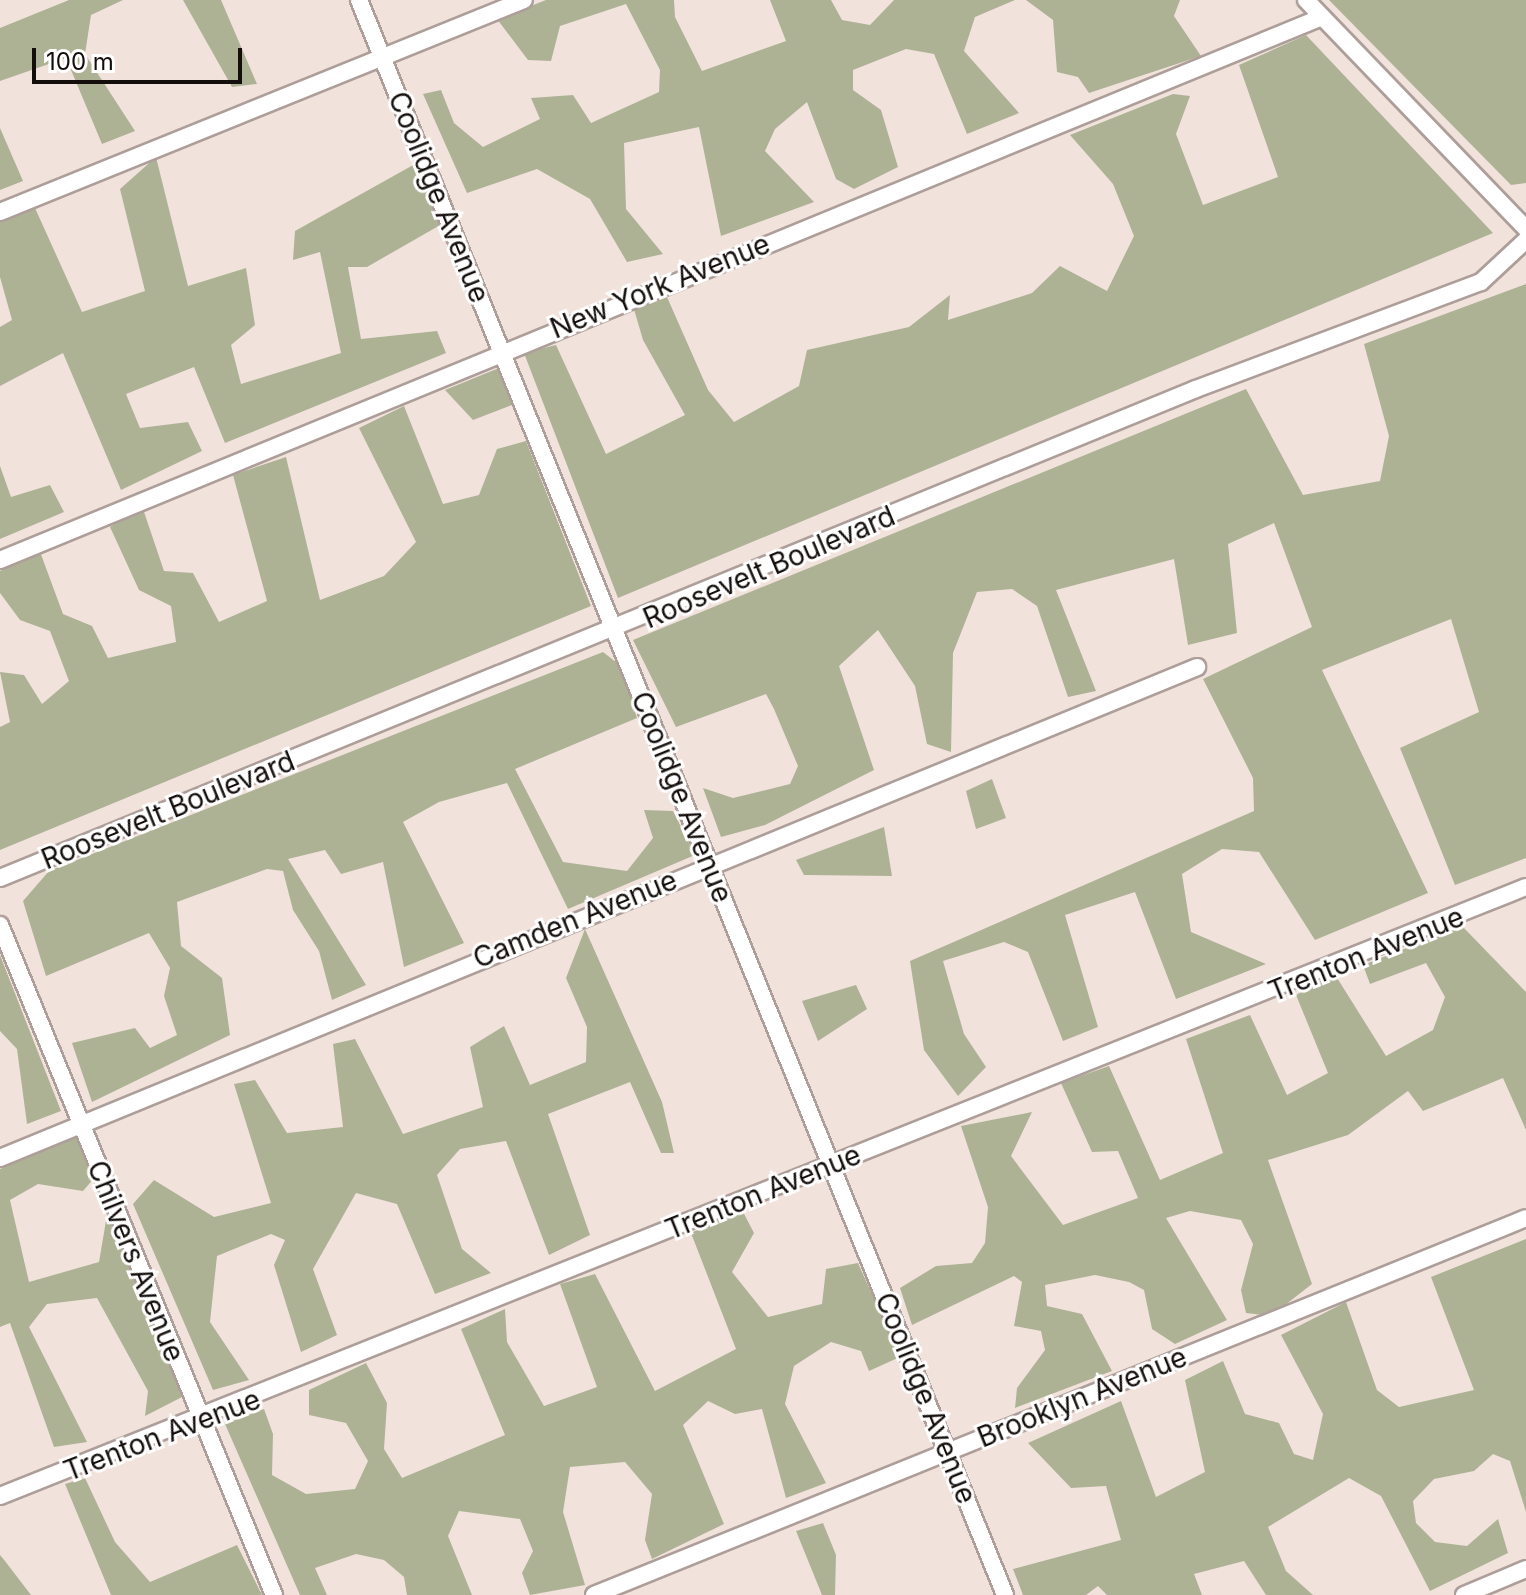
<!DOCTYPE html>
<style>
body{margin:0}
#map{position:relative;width:1526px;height:1595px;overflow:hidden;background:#f2e2dc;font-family:Inter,sans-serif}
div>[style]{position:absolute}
.forest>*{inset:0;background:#adb295}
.roads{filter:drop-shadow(2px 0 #ad9e99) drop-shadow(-2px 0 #ad9e99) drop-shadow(0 2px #ad9e99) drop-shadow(0 -2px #ad9e99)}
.minor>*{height:16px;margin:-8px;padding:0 8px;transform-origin:8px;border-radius:8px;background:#fff}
span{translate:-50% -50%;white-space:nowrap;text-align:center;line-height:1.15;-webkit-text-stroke:6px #fff;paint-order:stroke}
.street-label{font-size:28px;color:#130e0c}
.scale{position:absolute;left:32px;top:48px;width:210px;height:36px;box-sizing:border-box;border:4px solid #130e0c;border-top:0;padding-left:10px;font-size:24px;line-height:28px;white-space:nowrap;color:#130e0c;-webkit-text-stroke:6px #fff;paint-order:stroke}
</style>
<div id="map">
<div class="forest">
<div style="clip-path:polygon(69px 0,123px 0,91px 15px,85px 54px,135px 131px,102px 144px,66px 58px,0 81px,0 28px)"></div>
<div style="clip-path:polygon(183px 0,221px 0,257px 84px,232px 87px)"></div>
<div style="clip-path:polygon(546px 0,674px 0,675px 17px,702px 71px,786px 41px,770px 0,831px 0,842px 20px,870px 25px,894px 0,1015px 0,975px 17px,964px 51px,1019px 113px,967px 134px,934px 54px,906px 49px,853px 70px,853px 90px,881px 110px,898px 167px,854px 189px,836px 179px,807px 102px,775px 129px,765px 151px,814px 202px,721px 236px,699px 127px,624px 143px,626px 209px,663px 254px,627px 262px,590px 199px,537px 169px,467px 193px,423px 94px,441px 90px,454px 123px,483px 147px,540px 119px,531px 98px,573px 95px,591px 123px,659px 92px,660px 70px,626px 4px,560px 26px,551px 61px,528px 60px,497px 19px)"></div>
<div style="clip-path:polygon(1026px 0,1180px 0,1174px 16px,1201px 56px,1089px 93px,1078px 77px,1057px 72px,1053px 20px)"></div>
<div style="clip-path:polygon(1329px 0,1526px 0,1526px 183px,1511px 185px)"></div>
<div style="clip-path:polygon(1306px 35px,1493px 233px,618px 598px,524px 353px,556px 345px,606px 454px,685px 415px,643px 340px,633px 306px,667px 297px,708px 390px,734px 422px,799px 386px,807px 350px,909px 327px,950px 295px,948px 320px,1032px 293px,1060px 266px,1107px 291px,1134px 236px,1113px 184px,1070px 135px,1173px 94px,1190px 96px,1176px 134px,1203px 205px,1278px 177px,1239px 65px)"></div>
<div style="clip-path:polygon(0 128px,23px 181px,0 190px)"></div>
<div style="clip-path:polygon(156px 157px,188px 286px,246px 268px,255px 325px,231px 345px,241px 384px,341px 353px,320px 252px,293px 260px,295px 231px,415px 164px,442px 224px,367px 267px,348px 267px,361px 339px,437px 331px,446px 353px,225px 443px,194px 367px,126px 394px,140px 428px,188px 422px,202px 451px,121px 490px,63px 353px,0 386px,0 327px,12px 320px,0 277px,0 221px,35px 208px,82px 312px,145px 291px,120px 189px)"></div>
<div style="clip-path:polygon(1526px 284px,1526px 858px,1455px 885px,1400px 748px,1479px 712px,1451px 619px,1322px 670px,1428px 893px,1315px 940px,1259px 852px,1222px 849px,1182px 874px,1191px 932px,1266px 964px,1176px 999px,1135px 892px,1065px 915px,1098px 1027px,1063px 1041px,1028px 952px,1004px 942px,943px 961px,964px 1034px,986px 1067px,958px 1096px,924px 1050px,910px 961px,1254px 811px,1253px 778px,1203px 679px,1312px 627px,1274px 523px,1228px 544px,1237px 633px,1188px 645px,1174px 559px,1056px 590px,1096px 691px,1068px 697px,1037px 606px,1012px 589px,977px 592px,953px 653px,951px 752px,927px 744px,915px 686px,878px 630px,839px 666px,874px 770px,765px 825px,721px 837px,703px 788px,733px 798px,790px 784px,798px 766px,774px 709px,766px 694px,676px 727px,633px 640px,1246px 389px,1303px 495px,1380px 481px,1389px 436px,1364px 344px)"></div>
<div style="clip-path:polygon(499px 368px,512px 405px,473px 420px,445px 390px)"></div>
<div style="clip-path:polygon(404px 406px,443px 504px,479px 495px,497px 449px,526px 441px,591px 606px,0 850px,0 727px,10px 722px,0 672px,24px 675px,42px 704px,69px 681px,50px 631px,20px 620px,0 593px,0 571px,39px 549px,63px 614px,92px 626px,108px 658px,176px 642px,171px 606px,139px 590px,110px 527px,142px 506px,164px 571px,193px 573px,219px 622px,267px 601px,233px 475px,286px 457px,320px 600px,384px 576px,416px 542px,359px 428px)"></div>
<div style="clip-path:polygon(0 466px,11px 497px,50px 485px,64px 512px,0 539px)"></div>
<div style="clip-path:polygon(603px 652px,621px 666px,637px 718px,515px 769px,563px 862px,627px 871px,653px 838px,644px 810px,673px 811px,695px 855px,568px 909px,507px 783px,439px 802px,403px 822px,464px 943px,404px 967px,383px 862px,341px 874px,325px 850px,288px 859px,366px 985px,332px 1000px,319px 951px,293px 910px,283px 871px,267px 869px,177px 902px,181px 946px,222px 978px,230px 1035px,92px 1102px,72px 1043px,135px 1028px,150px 1048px,177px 1035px,164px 996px,170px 968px,149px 933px,46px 976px,23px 901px,49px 871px)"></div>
<div style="clip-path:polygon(992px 779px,1006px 818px,976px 829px,966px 791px)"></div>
<div style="clip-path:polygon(884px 827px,892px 876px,804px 875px,796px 860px)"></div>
<div style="clip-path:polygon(1462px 926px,1526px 992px,1526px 1130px,1503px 1078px,1423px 1111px,1408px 1091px,1348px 1135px,1268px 1160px,1312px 1284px,1271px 1316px,1246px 1313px,1241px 1290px,1253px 1244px,1241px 1220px,1190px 1211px,1166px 1218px,1227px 1320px,1175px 1344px,1152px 1329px,1144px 1290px,1129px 1282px,1095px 1275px,1045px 1285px,1047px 1306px,1082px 1314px,1112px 1371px,1015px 1408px,1017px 1388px,1045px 1350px,1041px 1331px,1014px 1326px,1022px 1282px,1014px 1276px,912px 1325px,900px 1288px,936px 1266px,972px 1263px,985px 1243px,988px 1207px,961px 1126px,1032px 1112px,1011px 1156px,1063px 1225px,1138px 1198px,1118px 1151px,1092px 1152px,1061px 1083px,1109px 1066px,1160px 1180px,1223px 1153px,1186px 1039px,1250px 1015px,1287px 1095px,1328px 1073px,1296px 995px,1334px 973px,1386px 1056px,1433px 1030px,1445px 997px,1426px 963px,1370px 984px,1363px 965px)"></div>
<div style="clip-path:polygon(585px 929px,662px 1102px,674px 1153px,661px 1153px,630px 1082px,548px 1114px,590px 1235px,549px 1255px,506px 1141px,460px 1149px,437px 1175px,462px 1249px,491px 1273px,435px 1294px,397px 1204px,356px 1193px,313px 1269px,337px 1335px,301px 1352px,274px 1265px,285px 1240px,271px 1234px,217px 1256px,210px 1322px,249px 1380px,213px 1390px,133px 1204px,154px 1180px,214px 1217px,271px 1203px,234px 1084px,255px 1080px,287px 1133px,343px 1127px,333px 1044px,355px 1039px,403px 1134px,483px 1107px,470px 1047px,504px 1026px,530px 1085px,586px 1062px,587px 1027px,566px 978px)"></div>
<div style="clip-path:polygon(0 955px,61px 1111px,27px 1124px,17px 1049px,0 1031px)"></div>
<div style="clip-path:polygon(856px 985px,867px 1009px,818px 1041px,802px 1001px)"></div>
<div style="clip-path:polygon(77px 1135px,95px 1177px,83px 1191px,38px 1184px,10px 1200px,29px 1282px,99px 1262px,107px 1215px,184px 1396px,145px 1416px,148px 1391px,97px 1298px,47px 1304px,29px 1327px,87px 1442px,54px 1447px,10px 1323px,0 1327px,0 1169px)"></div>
<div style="clip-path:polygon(741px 1208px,754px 1233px,732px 1272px,768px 1317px,822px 1304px,826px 1269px,858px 1263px,900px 1357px,869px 1371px,861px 1351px,831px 1342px,794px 1366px,785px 1404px,826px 1483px,786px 1498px,762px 1409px,735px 1414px,708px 1401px,683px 1425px,724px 1524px,652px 1559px,645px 1540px,652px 1494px,625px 1462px,570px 1467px,563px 1512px,585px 1585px,530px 1595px,522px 1573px,533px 1551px,520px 1519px,459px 1511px,448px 1536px,472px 1595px,407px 1595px,404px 1577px,384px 1560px,356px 1554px,315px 1568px,327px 1595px,300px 1595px,225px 1424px,264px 1409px,273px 1434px,272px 1475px,306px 1494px,355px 1489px,368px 1461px,346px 1423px,309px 1415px,309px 1390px,366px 1363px,387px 1403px,384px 1449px,402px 1478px,505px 1435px,461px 1329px,505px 1309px,507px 1342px,544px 1406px,597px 1387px,560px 1284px,595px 1274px,655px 1391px,736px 1349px,691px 1233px)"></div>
<div style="clip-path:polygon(1526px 1239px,1526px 1512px,1510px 1461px,1493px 1454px,1474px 1471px,1434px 1479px,1413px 1501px,1416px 1523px,1435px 1542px,1467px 1546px,1498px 1519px,1508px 1553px,1430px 1591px,1381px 1496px,1349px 1478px,1268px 1527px,1286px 1571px,1313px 1595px,1266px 1595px,1244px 1561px,1194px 1574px,1202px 1595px,1107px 1595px,1098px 1586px,1086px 1595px,1023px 1595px,1013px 1569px,1121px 1540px,1106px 1486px,1071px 1488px,1028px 1443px,1121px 1401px,1156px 1497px,1205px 1472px,1185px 1380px,1223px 1361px,1245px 1414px,1279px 1423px,1294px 1454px,1313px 1460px,1323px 1414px,1281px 1335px,1346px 1302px,1377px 1390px,1399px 1407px,1474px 1390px,1431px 1277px)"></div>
<div style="clip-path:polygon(85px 1478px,115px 1542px,150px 1582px,237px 1545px,262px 1595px,111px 1595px,65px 1484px)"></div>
<div style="clip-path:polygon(823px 1523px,836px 1555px,835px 1595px,822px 1595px,796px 1531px)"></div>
<div style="clip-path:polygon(0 1555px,5px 1561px,31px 1595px,0 1595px)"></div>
</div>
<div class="roads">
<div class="minor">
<div style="left:359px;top:0;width:1721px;rotate:67.95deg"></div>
<div style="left:1306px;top:0;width:318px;rotate:46.1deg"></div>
<div style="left:0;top:212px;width:565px;rotate:-22.03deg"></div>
<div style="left:0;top:560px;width:1429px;rotate:-22.33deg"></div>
<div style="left:0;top:878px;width:1292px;rotate:-22.24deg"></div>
<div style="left:1196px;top:389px;width:304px;rotate:-20.6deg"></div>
<div style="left:1481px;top:282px;width:62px;rotate:-43deg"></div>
<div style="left:0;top:925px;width:724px;rotate:67.76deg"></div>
<div style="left:0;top:1158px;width:1294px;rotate:-22.3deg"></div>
<div style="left:0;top:1496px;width:1643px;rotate:-21.76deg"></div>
<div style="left:594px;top:1595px;width:1005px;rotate:-22.02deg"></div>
<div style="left:1464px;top:1595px;width:67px;rotate:-22.8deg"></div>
</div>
</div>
<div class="street-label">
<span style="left:439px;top:197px;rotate:68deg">Coolidge Avenue</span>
<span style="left:660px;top:286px;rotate:-22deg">New York Avenue</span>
<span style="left:769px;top:567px;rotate:-23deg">Roosevelt Boulevard</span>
<span style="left:682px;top:797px;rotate:68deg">Coolidge Avenue</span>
<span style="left:168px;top:810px;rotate:-22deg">Roosevelt Boulevard</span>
<span style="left:575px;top:919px;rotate:-22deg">Camden Avenue</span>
<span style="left:1366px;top:954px;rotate:-22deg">Trenton Avenue</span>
<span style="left:763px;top:1192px;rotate:-22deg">Trenton Avenue</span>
<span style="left:136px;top:1261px;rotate:68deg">Chilvers Avenue</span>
<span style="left:1082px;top:1397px;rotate:-22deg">Brooklyn Avenue</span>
<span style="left:926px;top:1398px;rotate:68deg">Coolidge Avenue</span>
<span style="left:162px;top:1435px;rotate:-21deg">Trenton Avenue</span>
</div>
<div class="scale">100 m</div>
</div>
